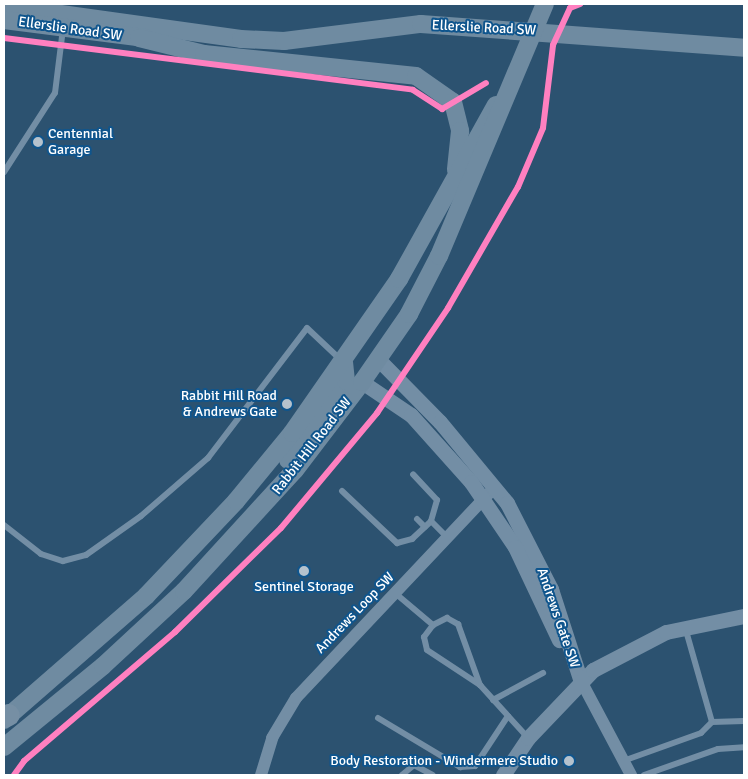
<!DOCTYPE html>
<style>
body{margin:0}
#map{position:relative;width:748px;height:779px;overflow:hidden;background:#2c5270;font-family:Signika,sans-serif}
div>[style]{position:absolute}
.service>*{height:6px;margin:-3px;padding:0 3px;transform-origin:3px;border-radius:3px;background:#738ea5}
.minor>*{height:12px;margin:-6px;padding:0 6px;transform-origin:6px;border-radius:6px;background:#738ea5}
.tertiary>*{height:15px;margin:-7.5px;padding:0 7.5px;transform-origin:7.5px;border-radius:7.5px;background:#738ea5}
.secondary>*{height:18px;margin:-9px;padding:0 9px;transform-origin:9px;border-radius:9px;background:#6f8ba1}
.motorway>*{height:22px;margin:-11px;padding:0 11px;transform-origin:11px;border-radius:11px;background:#768fa4}
.cycleway>*{height:6px;margin:-3px;padding:0 3px;transform-origin:3px;border-radius:3px;background:#ff80c0}
.dots>*{width:14px;height:14px;translate:-50% -50%;box-sizing:border-box;border:2px solid #0f558d;border-radius:50%}
span{translate:-50% -50%;white-space:nowrap;text-align:center;line-height:1.15;-webkit-text-stroke:4px #0f558d;paint-order:stroke}
.street-label{font-size:14px;color:#fff}
.poi-label{font-size:14px;color:#fff}
.left{translate:0 -50%;text-align:left}
.right{translate:-100% -50%;text-align:right}
.frame{position:absolute;inset:0;border:5px solid #fff;pointer-events:none}
</style>
<div id="map">
<div class="service">
<div style="left:4px;top:172px;width:94px;rotate:-57.2deg"></div>
<div style="left:55px;top:93px;width:64px;rotate:-82.9deg"></div>
<div style="left:342px;top:491px;width:76px;rotate:43.4deg"></div>
<div style="left:397px;top:543px;width:16px;rotate:-15deg"></div>
<div style="left:412px;top:539px;width:26px;rotate:-43deg"></div>
<div style="left:431px;top:521px;width:22px;rotate:-74deg"></div>
<div style="left:437px;top:500px;width:35px;rotate:-133deg"></div>
<div style="left:417px;top:519px;width:11px;rotate:45deg"></div>
<div style="left:431px;top:521px;width:23px;rotate:45deg"></div>
<div style="left:4px;top:525px;width:47px;rotate:38.1deg"></div>
<div style="left:41px;top:554px;width:23px;rotate:18deg"></div>
<div style="left:63px;top:561px;width:24px;rotate:-15deg"></div>
<div style="left:86px;top:555px;width:67px;rotate:-35.3deg"></div>
<div style="left:141px;top:516px;width:89px;rotate:-40.9deg"></div>
<div style="left:208px;top:458px;width:163px;rotate:-52.7deg"></div>
<div style="left:307px;top:328px;width:47px;rotate:43.3deg"></div>
<div style="left:395px;top:593px;width:50px;rotate:40.1deg"></div>
<div style="left:433px;top:625px;width:15px;rotate:127deg"></div>
<div style="left:424px;top:637px;width:13px;rotate:77deg"></div>
<div style="left:427px;top:650px;width:64px;rotate:33.4deg"></div>
<div style="left:480px;top:685px;width:72px;rotate:47.8deg"></div>
<div style="left:433px;top:625px;width:16px;rotate:-27deg"></div>
<div style="left:447px;top:618px;width:13px;rotate:29deg"></div>
<div style="left:458px;top:624px;width:65px;rotate:70.2deg"></div>
<div style="left:493px;top:700px;width:57px;rotate:-28.4deg"></div>
<div style="left:378px;top:718px;width:96px;rotate:30.9deg"></div>
<div style="left:460px;top:767px;width:15px;rotate:-4deg"></div>
<div style="left:475px;top:766px;width:60px;rotate:-56.6deg"></div>
<div style="left:712px;top:722px;width:32px;rotate:-2deg"></div>
<div style="left:623px;top:761px;width:83px;rotate:-19.7deg"></div>
<div style="left:701px;top:733px;width:16px;rotate:-45deg"></div>
<div style="left:712px;top:722px;width:99px;rotate:-105.9deg"></div>
<div style="left:402px;top:775px;width:16px;rotate:-40deg"></div>
<div style="left:414px;top:765px;width:21px;rotate:28deg"></div>
<div style="left:644px;top:775px;width:78px;rotate:-19.4deg"></div>
<div style="left:718px;top:749px;width:26px;rotate:-4deg"></div>
</div>
<div class="minor">
<div style="left:580px;top:679px;width:109px;rotate:62deg"></div>
<div style="left:261px;top:775px;width:39px;rotate:-73deg"></div>
<div style="left:272px;top:738px;width:47px;rotate:-59deg"></div>
<div style="left:296px;top:698px;width:282px;rotate:-46.7deg"></div>
</div>
<div class="tertiary">
<div style="left:378px;top:359px;width:88px;rotate:45.5deg"></div>
<div style="left:440px;top:422px;width:105px;rotate:50.4deg"></div>
<div style="left:507px;top:503px;width:97px;rotate:62.9deg"></div>
<div style="left:551px;top:589px;width:95px;rotate:72.1deg"></div>
<div style="left:362px;top:382px;width:59px;rotate:34deg"></div>
<div style="left:411px;top:415px;width:90px;rotate:48.2deg"></div>
<div style="left:471px;top:482px;width:78px;rotate:55.9deg"></div>
<div style="left:515px;top:547px;width:103px;rotate:64.7deg"></div>
<div style="left:503px;top:775px;width:45px;rotate:-56deg"></div>
<div style="left:528px;top:738px;width:94px;rotate:-46.3deg"></div>
<div style="left:593px;top:670px;width:82px;rotate:-27.5deg"></div>
<div style="left:666px;top:632px;width:80px;rotate:-11.6deg"></div>
</div>
<div class="secondary">
<div style="left:4px;top:6px;width:239px;rotate:7.9deg"></div>
<div style="left:241px;top:39px;width:43px;rotate:2.7deg"></div>
<div style="left:284px;top:41px;width:138px;rotate:-7.1deg"></div>
<div style="left:421px;top:24px;width:324px;rotate:4.2deg"></div>
<div style="left:4px;top:20px;width:142px;rotate:7.3deg"></div>
<div style="left:139px;top:38px;width:67px;rotate:13.8deg"></div>
<div style="left:204px;top:54px;width:213px;rotate:5.9deg"></div>
<div style="left:416px;top:76px;width:45px;rotate:35.1deg"></div>
<div style="left:453px;top:102px;width:30px;rotate:76deg"></div>
<div style="left:460px;top:131px;width:39px;rotate:96deg"></div>
<div style="left:288px;top:460px;width:98px;rotate:-53.7deg"></div>
<div style="left:346px;top:381px;width:18px;rotate:-96deg"></div>
<div style="left:4px;top:720px;width:189px;rotate:-41.1deg"></div>
<div style="left:146px;top:596px;width:131px;rotate:-46.5deg"></div>
<div style="left:236px;top:501px;width:88px;rotate:-50.5deg"></div>
<div style="left:292px;top:433px;width:188px;rotate:-55.2deg"></div>
<div style="left:399px;top:279px;width:199px;rotate:-60.9deg"></div>
<div style="left:4px;top:747px;width:128px;rotate:-39.3deg"></div>
<div style="left:103px;top:666px;width:110px;rotate:-42.8deg"></div>
<div style="left:184px;top:591px;width:164px;rotate:-47.5deg"></div>
<div style="left:295px;top:470px;width:111px;rotate:-52.7deg"></div>
<div style="left:362px;top:382px;width:83px;rotate:-55.3deg"></div>
<div style="left:409px;top:314px;width:65px;rotate:-62.7deg"></div>
<div style="left:439px;top:256px;width:273px;rotate:-67.2deg"></div>
</div>
<div class="motorway">
<div style="left:4px;top:717px;width:5px;rotate:-22deg"></div>
</div>
<div class="cycleway">
<div style="left:4px;top:38px;width:412px;rotate:7.2deg"></div>
<div style="left:413px;top:90px;width:35px;rotate:33deg"></div>
<div style="left:442px;top:109px;width:51px;rotate:-30.6deg"></div>
<div style="left:14px;top:775px;width:17px;rotate:-54deg"></div>
<div style="left:24px;top:761px;width:199px;rotate:-40.5deg"></div>
<div style="left:175px;top:632px;width:148px;rotate:-44.5deg"></div>
<div style="left:281px;top:528px;width:150px;rotate:-50.1deg"></div>
<div style="left:377px;top:413px;width:127px;rotate:-55.9deg"></div>
<div style="left:448px;top:308px;width:140px;rotate:-60deg"></div>
<div style="left:518px;top:187px;width:64px;rotate:-67deg"></div>
<div style="left:543px;top:128px;width:84px;rotate:-83.1deg"></div>
<div style="left:553px;top:45px;width:41px;rotate:-65.3deg"></div>
<div style="left:570px;top:8px;width:11px;rotate:-22deg"></div>
</div>
<div class="dots">
<div style="left:38px;top:142px;background:#b5c2cd"></div>
<div style="left:287px;top:404px;background:#b5c2cd"></div>
<div style="left:304px;top:571px;background:#b5c2cd"></div>
<div style="left:569px;top:761px;background:#b5c2cd"></div>
</div>
<div class="street-label">
<span style="left:484px;top:28px;rotate:3deg">Ellerslie Road SW</span>
<span style="left:70px;top:29px;rotate:8deg">Ellerslie Road SW</span>
<span style="left:312px;top:446px;rotate:-52deg">Rabbit Hill Road SW</span>
<span style="left:355px;top:613px;rotate:-46deg">Andrews Loop SW</span>
<span style="left:558px;top:618px;rotate:71deg">Andrews Gate SW</span>
</div>
<div class="poi-label">
<span class="left" style="left:48px;top:142px">Centennial<br>Garage</span>
<span class="right" style="left:277px;top:404px">Rabbit Hill Road<br>&amp; Andrews Gate</span>
<span style="left:304px;top:587px">Sentinel Storage</span>
<span class="right" style="left:558px;top:761px">Body Restoration - Windermere Studio</span>
</div>
<div class="frame"></div>
</div>
